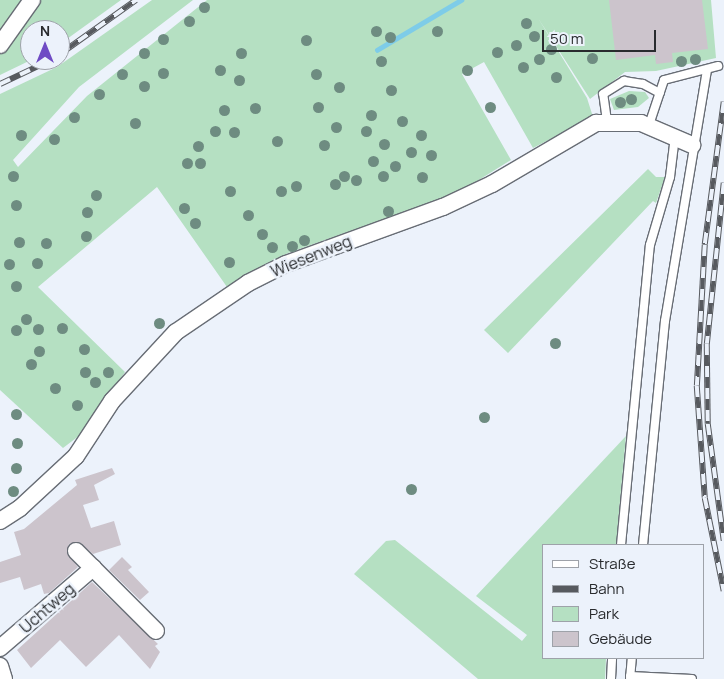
<!DOCTYPE html>
<meta charset="utf-8">
<style>
body{margin:0}
#map{position:relative;width:724px;height:679px;overflow:hidden;background:#ecf2fb;font-family:Manrope,sans-serif}
div>[style]{position:absolute}
.green>*{inset:0;background:#b5e0c2}
.stream>*{height:4.5px;margin:-2.25px;padding:0 2.25px;transform-origin:2.25px;border-radius:2.25px;background:#7ecce8}
.building>*{inset:0;background:#ccc4cc}
.roads{filter:drop-shadow(1px 0 #686d75) drop-shadow(-1px 0 #686d75) drop-shadow(0 1px #686d75) drop-shadow(0 -1px #686d75)}
.service>*{height:8px;margin:-4px;padding:0 4px;transform-origin:4px;border-radius:4px;background:#fff}
.minor>*{height:16px;margin:-8px;padding:0 8px;transform-origin:8px;border-radius:8px;background:#fff}
.rail>*{height:5.5px;margin-top:-2.75px;transform-origin:0;background:repeating-linear-gradient(90deg,#ecf2fb 0 11px,#575a5f 0 22px);box-sizing:border-box;border-block:1px solid #575a5f}
.trees>*{width:11px;height:11px;margin:-5.5px;border-radius:50%;background:#6e8c81}
span{translate:-50% -50%;white-space:nowrap;text-align:center;line-height:1.15;-webkit-text-stroke:5px #ecf2fb;paint-order:stroke}
.street-label{font-size:16px;color:#292b2e}
.legend{position:absolute;left:542px;top:544px;width:162px;height:115px;box-sizing:border-box;background:#ecf2fb;border:1px solid #9ea2a9;margin:0;padding:6px 9px;list-style:none;font-size:15px;color:#292b2e}
.legend li{display:flex;align-items:center;gap:10px;height:25px}
.legend b{width:25px;border:1px solid #9ea2a9}
.north{position:absolute;left:20px;top:20px;width:50px;height:50px;box-sizing:border-box;background:#ecf2fb;border:1px solid #9ea2a9;border-radius:50%;rotate:0deg;font-size:14px;font-weight:700;line-height:20px;text-align:center;color:#292b2e}
.north::after{content:'';display:block;margin:auto;width:18px;height:22px;background:#6f4bc4;clip-path:polygon(50% 0,100% 100%,50% 72%,0 100%)}
.scale{position:absolute;left:542px;top:30px;width:114px;height:22px;box-sizing:border-box;border:2px solid #292b2e;border-top:0;padding-left:6px;font-size:15px;line-height:18px;white-space:nowrap;color:#292b2e;-webkit-text-stroke:4px #ecf2fb;paint-order:stroke}
</style>
<div id="map">
<div class="green">
<div style="clip-path:polygon(0 0,121px 0,60px 44px,60px 30px,30px 30px,31px 60px,0 75px)"></div>
<div style="clip-path:polygon(152px 0,193px 0,79px 87px,13px 160px,18px 167px,87px 96px,207px 0,711px 0,716px 58px,656px 71px,625px 72px,590px 99px,538px 18px,587px 98px,593px 117px,533px 148px,484px 62px,462px 74px,511px 160px,458px 193px,288px 253px,227px 287px,157px 187px,38px 287px,125px 372px,84px 432px,63px 448px,0 390px,0 94px,57px 67px)"></div>
<div style="clip-path:polygon(629px 91px,645px 92px,649px 98px,638px 107px,614px 110px,610px 99px)"></div>
<div style="clip-path:polygon(648px 169px,656px 177px,665px 177px,656px 203px,653px 201px,508px 353px,484px 330px)"></div>
<div style="clip-path:polygon(626px 436px,616px 545px,543px 545px,543px 658px,606px 658px,605px 679px,478px 679px,354px 574px,386px 541px,395px 540px,522px 641px,527px 635px,476px 596px)"></div>
</div>
<div class="stream">
<div style="left:377px;top:50px;width:98px;rotate:-30.8deg"></div>
</div>
<div class="building">
<div style="clip-path:polygon(609px 0,702px 0,708px 49px,672px 53px,673px 62px,656px 64px,655px 55px,616px 60px)"></div>
<div style="clip-path:polygon(112px 468px,115px 474px,94px 485px,99px 500px,83px 505px,91px 528px,114px 521px,121px 545px,93px 554px,79px 542px,69px 544px,67px 554px,78px 567px,49px 593px,44px 594px,41px 584px,24px 590px,20px 577px,0 583px,0 562px,21px 555px,14px 532px,24px 529px,71px 490px,77px 485px,75px 480px)"></div>
<div style="clip-path:polygon(122px 557px,132px 567px,128px 570px,149px 592px,140px 600px,109px 570px)"></div>
<div style="clip-path:polygon(92px 582px,158px 644px,155px 646px,160px 652px,150px 669px,119px 635px,86px 667px,60px 640px,31px 668px,17px 650px)"></div>
</div>
<div class="roads">
<div class="service">
<div style="left:607px;top:121px;width:27px;rotate:-98deg"></div>
<div style="left:603px;top:94px;width:25px;rotate:-32deg"></div>
<div style="left:624px;top:81px;width:19px;rotate:9deg"></div>
<div style="left:643px;top:84px;width:19px;rotate:28deg"></div>
<div style="left:649px;top:125px;width:47px;rotate:-71.6deg"></div>
<div style="left:664px;top:80px;width:56px;rotate:-14.5deg"></div>
<div style="left:621px;top:545px;width:301px;rotate:-84.5deg"></div>
<div style="left:650px;top:245px;width:71px;rotate:-73.6deg"></div>
<div style="left:670px;top:177px;width:38px;rotate:-83deg"></div>
<div style="left:643px;top:545px;width:225px;rotate:-84.4deg"></div>
<div style="left:665px;top:321px;width:255px;rotate:-80.5deg"></div>
<div style="left:630px;top:676px;width:62px;rotate:2.8deg"></div>
<div style="left:611px;top:679px;width:21px;rotate:-87deg"></div>
<div style="left:630px;top:679px;width:21px;rotate:-85deg"></div>
</div>
<div class="minor">
<div style="left:0;top:45px;width:55px;rotate:-54.6deg"></div>
<div style="left:0;top:521px;width:24px;rotate:-33deg"></div>
<div style="left:20px;top:508px;width:76px;rotate:-42.9deg"></div>
<div style="left:76px;top:456px;width:66px;rotate:-56.8deg"></div>
<div style="left:112px;top:401px;width:94px;rotate:-47.2deg"></div>
<div style="left:176px;top:332px;width:87px;rotate:-34.2deg"></div>
<div style="left:248px;top:283px;width:42px;rotate:-26.6deg"></div>
<div style="left:286px;top:264px;width:167px;rotate:-20deg"></div>
<div style="left:443px;top:207px;width:54px;rotate:-25.1deg"></div>
<div style="left:492px;top:184px;width:121px;rotate:-30.4deg"></div>
<div style="left:596px;top:123px;width:45px"></div>
<div style="left:641px;top:123px;width:56px;rotate:23.3deg"></div>
<div style="left:76px;top:551px;width:24px;rotate:45deg"></div>
<div style="left:0;top:648px;width:123px;rotate:-40.7deg"></div>
<div style="left:93px;top:568px;width:89px;rotate:45deg"></div>
<div style="left:0;top:666px;width:14px;rotate:73deg"></div>
</div>
</div>
<div class="rail">
<div style="left:60px;top:54px;width:93px;rotate:-35.4deg"></div>
<div style="left:0;top:84px;width:56px;rotate:-25.2deg"></div>
<div style="left:724px;top:102px;width:144px;rotate:97.6deg"></div>
<div style="left:705px;top:245px;width:141px;rotate:93.2deg"></div>
<div style="left:697px;top:386px;width:112px;rotate:85.9deg"></div>
<div style="left:705px;top:498px;width:95px;rotate:78.5deg"></div>
<div style="left:724px;top:183px;width:162px;rotate:96deg"></div>
<div style="left:707px;top:344px;width:80px;rotate:89.3deg"></div>
<div style="left:708px;top:424px;width:118px;rotate:82.2deg"></div>
</div>
<div class="trees">
<div style="left:204px;top:7px"></div>
<div style="left:189px;top:21px"></div>
<div style="left:526px;top:23px"></div>
<div style="left:376px;top:31px"></div>
<div style="left:437px;top:31px"></div>
<div style="left:534px;top:36px"></div>
<div style="left:390px;top:37px"></div>
<div style="left:163px;top:39px"></div>
<div style="left:306px;top:40px"></div>
<div style="left:516px;top:45px"></div>
<div style="left:551px;top:49px"></div>
<div style="left:497px;top:52px"></div>
<div style="left:144px;top:53px"></div>
<div style="left:241px;top:53px"></div>
<div style="left:592px;top:58px"></div>
<div style="left:539px;top:59px"></div>
<div style="left:695px;top:59px"></div>
<div style="left:381px;top:61px"></div>
<div style="left:681px;top:61px"></div>
<div style="left:523px;top:67px"></div>
<div style="left:220px;top:70px"></div>
<div style="left:467px;top:70px"></div>
<div style="left:163px;top:73px"></div>
<div style="left:122px;top:74px"></div>
<div style="left:316px;top:74px"></div>
<div style="left:556px;top:77px"></div>
<div style="left:239px;top:80px"></div>
<div style="left:144px;top:86px"></div>
<div style="left:339px;top:87px"></div>
<div style="left:391px;top:90px"></div>
<div style="left:99px;top:94px"></div>
<div style="left:631px;top:99px"></div>
<div style="left:620px;top:102px"></div>
<div style="left:318px;top:107px"></div>
<div style="left:490px;top:107px"></div>
<div style="left:255px;top:108px"></div>
<div style="left:224px;top:110px"></div>
<div style="left:371px;top:115px"></div>
<div style="left:74px;top:117px"></div>
<div style="left:402px;top:121px"></div>
<div style="left:135px;top:123px"></div>
<div style="left:336px;top:127px"></div>
<div style="left:215px;top:131px"></div>
<div style="left:366px;top:131px"></div>
<div style="left:234px;top:132px"></div>
<div style="left:21px;top:135px"></div>
<div style="left:421px;top:135px"></div>
<div style="left:54px;top:139px"></div>
<div style="left:277px;top:141px"></div>
<div style="left:384px;top:144px"></div>
<div style="left:324px;top:145px"></div>
<div style="left:198px;top:146px"></div>
<div style="left:411px;top:152px"></div>
<div style="left:431px;top:155px"></div>
<div style="left:373px;top:161px"></div>
<div style="left:187px;top:163px"></div>
<div style="left:200px;top:163px"></div>
<div style="left:395px;top:166px"></div>
<div style="left:13px;top:176px"></div>
<div style="left:344px;top:176px"></div>
<div style="left:383px;top:176px"></div>
<div style="left:422px;top:177px"></div>
<div style="left:356px;top:180px"></div>
<div style="left:335px;top:184px"></div>
<div style="left:296px;top:186px"></div>
<div style="left:230px;top:191px"></div>
<div style="left:281px;top:191px"></div>
<div style="left:96px;top:195px"></div>
<div style="left:16px;top:205px"></div>
<div style="left:184px;top:208px"></div>
<div style="left:388px;top:211px"></div>
<div style="left:87px;top:212px"></div>
<div style="left:248px;top:215px"></div>
<div style="left:195px;top:223px"></div>
<div style="left:262px;top:234px"></div>
<div style="left:86px;top:236px"></div>
<div style="left:304px;top:240px"></div>
<div style="left:19px;top:242px"></div>
<div style="left:46px;top:243px"></div>
<div style="left:292px;top:246px"></div>
<div style="left:272px;top:247px"></div>
<div style="left:229px;top:262px"></div>
<div style="left:37px;top:263px"></div>
<div style="left:9px;top:264px"></div>
<div style="left:16px;top:286px"></div>
<div style="left:26px;top:319px"></div>
<div style="left:159px;top:323px"></div>
<div style="left:62px;top:328px"></div>
<div style="left:38px;top:329px"></div>
<div style="left:16px;top:330px"></div>
<div style="left:555px;top:343px"></div>
<div style="left:84px;top:349px"></div>
<div style="left:39px;top:351px"></div>
<div style="left:31px;top:364px"></div>
<div style="left:85px;top:372px"></div>
<div style="left:108px;top:372px"></div>
<div style="left:95px;top:382px"></div>
<div style="left:55px;top:388px"></div>
<div style="left:77px;top:405px"></div>
<div style="left:16px;top:414px"></div>
<div style="left:484px;top:417px"></div>
<div style="left:17px;top:443px"></div>
<div style="left:16px;top:468px"></div>
<div style="left:411px;top:489px"></div>
<div style="left:13px;top:491px"></div>
</div>
<div class="street-label">
<span style="left:311px;top:256px;rotate:-22deg">Wiesenweg</span>
<span style="left:47px;top:608px;rotate:-41deg">Uchtweg</span>
</div>
<ul class="legend">
<li><b style="height:6px;background:#fff"></b>Straße</li>
<li><b style="height:6px;background:#575a5f"></b>Bahn</li>
<li><b style="height:14px;background:#b5e0c2"></b>Park</li>
<li><b style="height:14px;background:#ccc4cc"></b>Gebäude</li>
</ul>
<div class="north">N</div>
<div class="scale">50 m</div>
</div>
